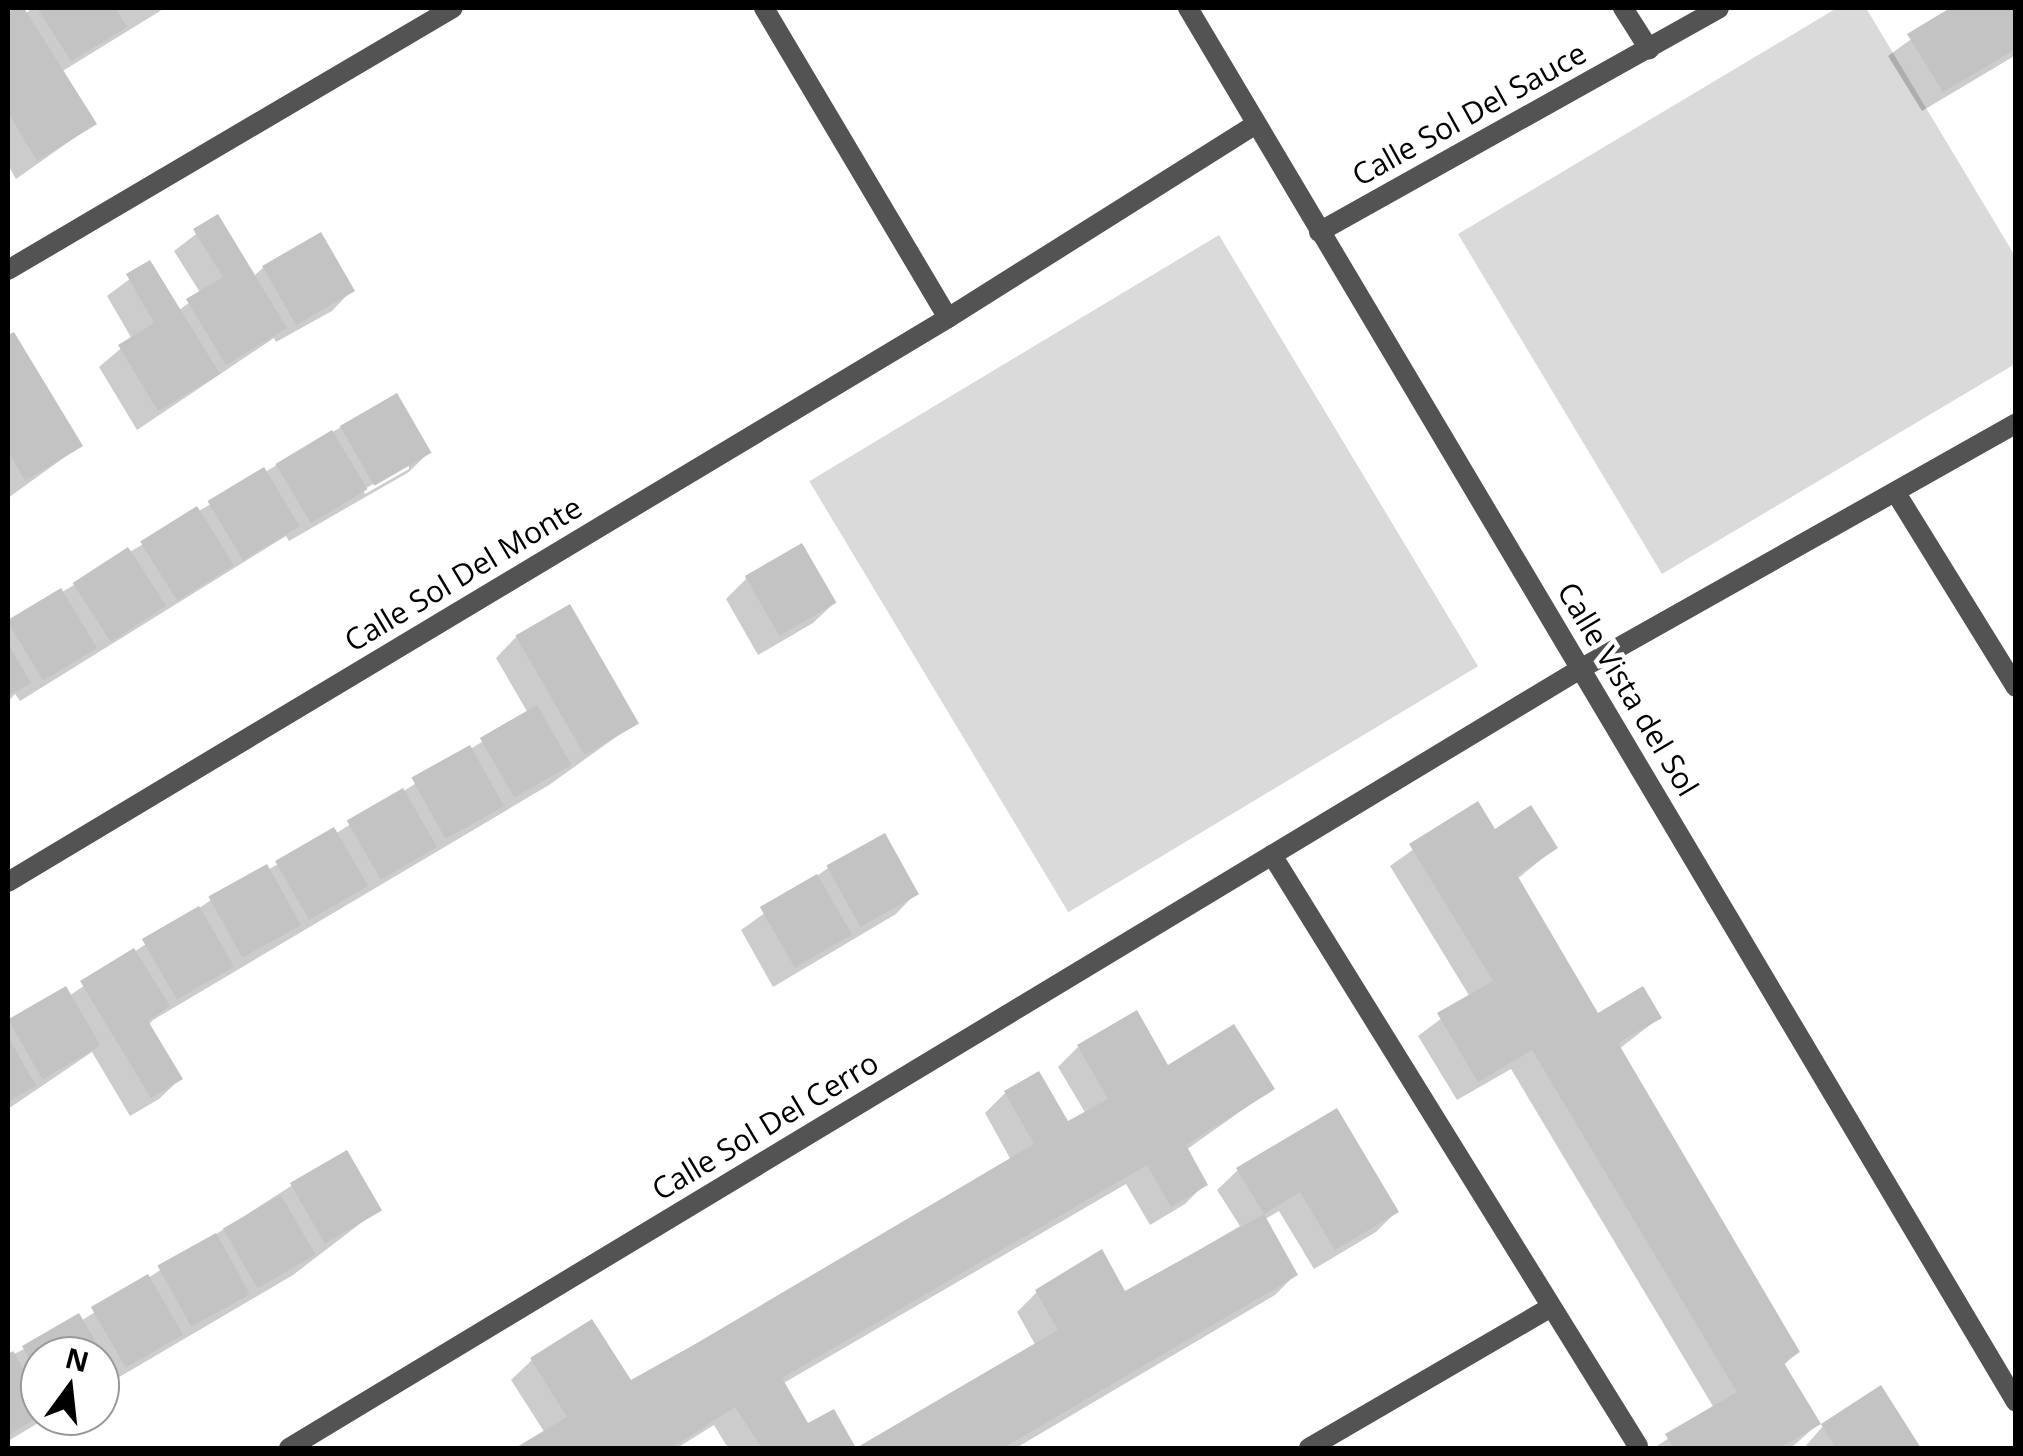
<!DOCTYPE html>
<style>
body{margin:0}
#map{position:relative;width:2023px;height:1456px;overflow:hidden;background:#fff;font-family:"Open Sans",sans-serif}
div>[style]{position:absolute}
.green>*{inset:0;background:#dadada;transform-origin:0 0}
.shadow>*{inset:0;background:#0003}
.building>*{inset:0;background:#c3c3c3;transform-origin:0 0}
.minor>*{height:20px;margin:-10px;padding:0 10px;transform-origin:10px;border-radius:10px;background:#535353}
.tertiary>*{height:20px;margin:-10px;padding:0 10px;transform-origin:10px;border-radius:10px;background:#535353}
span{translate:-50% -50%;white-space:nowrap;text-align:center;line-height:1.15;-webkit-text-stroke:9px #fff;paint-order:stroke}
.street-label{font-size:30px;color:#000}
.frame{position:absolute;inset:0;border:10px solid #000;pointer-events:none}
.north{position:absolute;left:20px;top:1336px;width:100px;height:100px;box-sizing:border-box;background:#fff;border:2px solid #999;border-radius:50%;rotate:15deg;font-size:28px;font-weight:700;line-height:40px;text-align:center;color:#000}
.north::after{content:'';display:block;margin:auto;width:35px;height:45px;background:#000;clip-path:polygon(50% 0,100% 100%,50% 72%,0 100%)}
</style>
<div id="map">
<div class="green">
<div style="clip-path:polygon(1837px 8px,1866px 8px,2015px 256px,2015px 364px,1662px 574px,1458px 234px)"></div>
<div style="left:1219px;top:235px;width:503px;height:478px;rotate:59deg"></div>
</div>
<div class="shadow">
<div style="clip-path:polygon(20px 8px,25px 14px,32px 8px,165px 8px,61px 72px,94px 124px,16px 179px,8px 165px,8px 15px)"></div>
<div style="clip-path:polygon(1954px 8px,2016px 8px,2016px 55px,1922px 111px,1888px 56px)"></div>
<div style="clip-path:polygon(217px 218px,253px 277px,264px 267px,352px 290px,332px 311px,276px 342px,274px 338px,137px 430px,99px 367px,132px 339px,107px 296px,150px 264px,178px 311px,201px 294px,174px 251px)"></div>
<div style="clip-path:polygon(13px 335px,80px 446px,8px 498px,8px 338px)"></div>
<div style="clip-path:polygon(evenodd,341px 427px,429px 452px,409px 472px,289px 541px,286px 536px,20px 701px,15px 694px,8px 702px,8px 624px,341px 427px,409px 463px,409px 469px,365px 494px,363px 490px,409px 463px)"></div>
<div style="clip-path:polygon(747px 578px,834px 603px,813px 623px,758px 655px,726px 599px)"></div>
<div style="clip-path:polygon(516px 637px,637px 722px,549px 785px,153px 1020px,148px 1026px,180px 1079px,159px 1099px,130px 1116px,92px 1052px,8px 1109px,10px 1022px,69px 996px,211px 900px,335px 834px,528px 713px,496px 658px)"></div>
<div style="clip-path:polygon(1477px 804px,1494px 832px,1555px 848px,1516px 880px,1598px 1016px,1659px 1018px,1619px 1049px,1797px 1352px,1783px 1366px,1818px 1424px,1791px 1448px,1654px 1448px,1714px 1408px,1511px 1069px,1457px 1100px,1418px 1036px,1470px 997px,1390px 866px)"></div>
<div style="clip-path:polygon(828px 868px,916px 893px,896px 914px,773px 987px,741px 930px)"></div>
<div style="clip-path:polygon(1136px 1013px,1167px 1068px,1272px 1089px,1186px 1150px,1205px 1184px,1185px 1204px,1150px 1225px,1126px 1184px,782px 1384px,807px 1426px,833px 1412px,854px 1448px,728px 1448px,714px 1425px,677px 1448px,519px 1448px,545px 1433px,511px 1380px,532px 1360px,630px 1384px,1011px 1160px,985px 1113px,1005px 1093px,1067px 1125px,1086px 1114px,1058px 1067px,1078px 1047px)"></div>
<div style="clip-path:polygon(1238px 1170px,1396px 1212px,1376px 1232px,1314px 1269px,1279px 1211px,1262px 1221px,1295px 1275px,1275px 1295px,1016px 1448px,861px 1448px,1036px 1346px,1017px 1312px,1037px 1292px,1124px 1294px,1240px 1226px,1217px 1190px)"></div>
<div style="clip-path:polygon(291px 1186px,378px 1210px,293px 1275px,104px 1386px,100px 1356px,40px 1356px,40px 1416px,50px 1416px,8px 1441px,8px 1357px,81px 1321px)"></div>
<div style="clip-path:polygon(1880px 1389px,1918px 1448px,1804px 1448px,1823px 1426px)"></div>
</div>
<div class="building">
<div style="clip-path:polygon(15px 8px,24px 8px,97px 124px,37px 161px,8px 113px,8px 12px)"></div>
<div style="clip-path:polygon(37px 8px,116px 8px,127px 27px,71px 61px)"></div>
<div style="clip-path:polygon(1950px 8px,2016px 8px,2016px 49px,1943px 92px,1907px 34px)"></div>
<div style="clip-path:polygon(218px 214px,287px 328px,226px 365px,186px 299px,223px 277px,193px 229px)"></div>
<div style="left:321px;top:232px;width:68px;height:68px;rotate:60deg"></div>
<div style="clip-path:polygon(150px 260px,220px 374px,158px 411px,118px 345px,154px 323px,126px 274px)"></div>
<div style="clip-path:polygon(14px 332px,83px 446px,25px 481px,8px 451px,8px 335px)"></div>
<div style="left:397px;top:393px;width:69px;height:66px;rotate:60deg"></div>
<div style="left:332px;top:430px;width:69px;height:66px;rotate:59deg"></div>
<div style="left:264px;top:467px;width:69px;height:66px;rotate:59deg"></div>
<div style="left:197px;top:506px;width:70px;height:67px;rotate:58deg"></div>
<div style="left:802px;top:543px;width:69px;height:66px;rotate:60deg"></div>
<div style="left:128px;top:547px;width:70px;height:66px;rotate:57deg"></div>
<div style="left:61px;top:588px;width:70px;height:63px;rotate:59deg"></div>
<div style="left:570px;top:604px;width:138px;height:63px;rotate:60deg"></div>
<div style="clip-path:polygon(8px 644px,31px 683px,8px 696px)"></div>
<div style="left:537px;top:705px;width:69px;height:66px;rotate:60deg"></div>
<div style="left:470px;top:745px;width:70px;height:67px;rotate:61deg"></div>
<div style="left:403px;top:788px;width:68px;height:65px;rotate:60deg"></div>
<div style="clip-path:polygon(1478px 801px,1495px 829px,1531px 805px,1558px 848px,1517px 875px,1598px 1013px,1643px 986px,1662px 1018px,1618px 1043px,1800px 1352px,1784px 1363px,1821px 1424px,1881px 1385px,1921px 1448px,1836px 1448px,1821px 1424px,1780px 1448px,1674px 1448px,1665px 1434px,1737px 1392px,1532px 1050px,1478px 1082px,1437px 1013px,1493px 981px,1409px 844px)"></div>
<div style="left:334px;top:827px;width:68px;height:68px;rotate:60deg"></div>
<div style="left:885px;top:833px;width:70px;height:67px;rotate:61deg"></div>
<div style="left:267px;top:864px;width:70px;height:67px;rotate:61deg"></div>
<div style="left:817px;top:874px;width:70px;height:66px;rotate:60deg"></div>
<div style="left:199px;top:906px;width:70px;height:66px;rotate:60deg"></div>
<div style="clip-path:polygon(134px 948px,170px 1006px,148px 1021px,183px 1079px,151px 1098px,80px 981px)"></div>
<div style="left:66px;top:986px;width:69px;height:67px;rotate:60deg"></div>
<div style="clip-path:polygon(1137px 1010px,1168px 1065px,1234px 1024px,1275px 1089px,1186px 1145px,1208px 1185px,1171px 1207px,1147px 1165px,782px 1378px,808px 1423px,834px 1409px,856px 1448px,1058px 1330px,1035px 1290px,1102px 1249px,1125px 1291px,1264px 1214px,1236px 1168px,1337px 1108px,1399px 1212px,1335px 1250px,1300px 1192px,1264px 1214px,1298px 1275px,1003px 1448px,762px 1448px,735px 1407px,671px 1448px,515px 1448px,567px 1417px,530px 1358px,592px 1319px,631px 1380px,697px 1343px,1034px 1144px,1004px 1091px,1039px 1071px,1068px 1121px,1108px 1099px,1077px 1045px)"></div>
<div style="clip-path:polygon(8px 1036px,36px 1086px,8px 1102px)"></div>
<div style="left:347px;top:1150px;width:70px;height:66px;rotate:60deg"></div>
<div style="left:281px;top:1195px;width:69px;height:67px;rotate:60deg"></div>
<div style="left:216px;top:1233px;width:70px;height:67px;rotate:61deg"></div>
<div style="left:148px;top:1274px;width:70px;height:66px;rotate:60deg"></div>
<div style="clip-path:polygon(79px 1313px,114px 1373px,100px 1381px,100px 1356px,40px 1356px,40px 1377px,22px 1346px)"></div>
<div style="clip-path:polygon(13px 1351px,40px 1398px,40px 1416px,8px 1435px,8px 1354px)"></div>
</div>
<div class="minor">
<div style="left:764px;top:8px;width:360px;rotate:59.3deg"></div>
<div style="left:1623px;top:8px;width:49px;rotate:57.6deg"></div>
<div style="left:1319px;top:232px;width:458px;rotate:-29.2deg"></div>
<div style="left:8px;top:270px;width:516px;rotate:-30.49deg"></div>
<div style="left:1896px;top:493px;width:228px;rotate:58.3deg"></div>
<div style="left:1272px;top:855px;width:695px;rotate:58.23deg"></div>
<div style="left:8px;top:882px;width:1096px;rotate:-30.96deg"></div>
<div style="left:948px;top:318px;width:362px;rotate:-32.2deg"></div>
<div style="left:289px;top:1448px;width:1510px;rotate:-31.1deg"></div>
<div style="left:1582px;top:668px;width:498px;rotate:-29.4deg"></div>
<div style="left:1309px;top:1448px;width:280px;rotate:-30.2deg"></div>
</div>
<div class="tertiary">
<div style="left:1188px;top:8px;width:1621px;rotate:59.29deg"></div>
</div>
<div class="street-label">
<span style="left:1469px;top:114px;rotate:-29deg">Calle Sol Del Sauce</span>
<span style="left:463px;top:574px;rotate:-31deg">Calle Sol Del Monte</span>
<span style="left:1628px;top:689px;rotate:59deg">Calle Vista del Sol</span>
<span style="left:765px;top:1126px;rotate:-31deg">Calle Sol Del Cerro</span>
</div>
<div class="frame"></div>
<div class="north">N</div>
</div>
